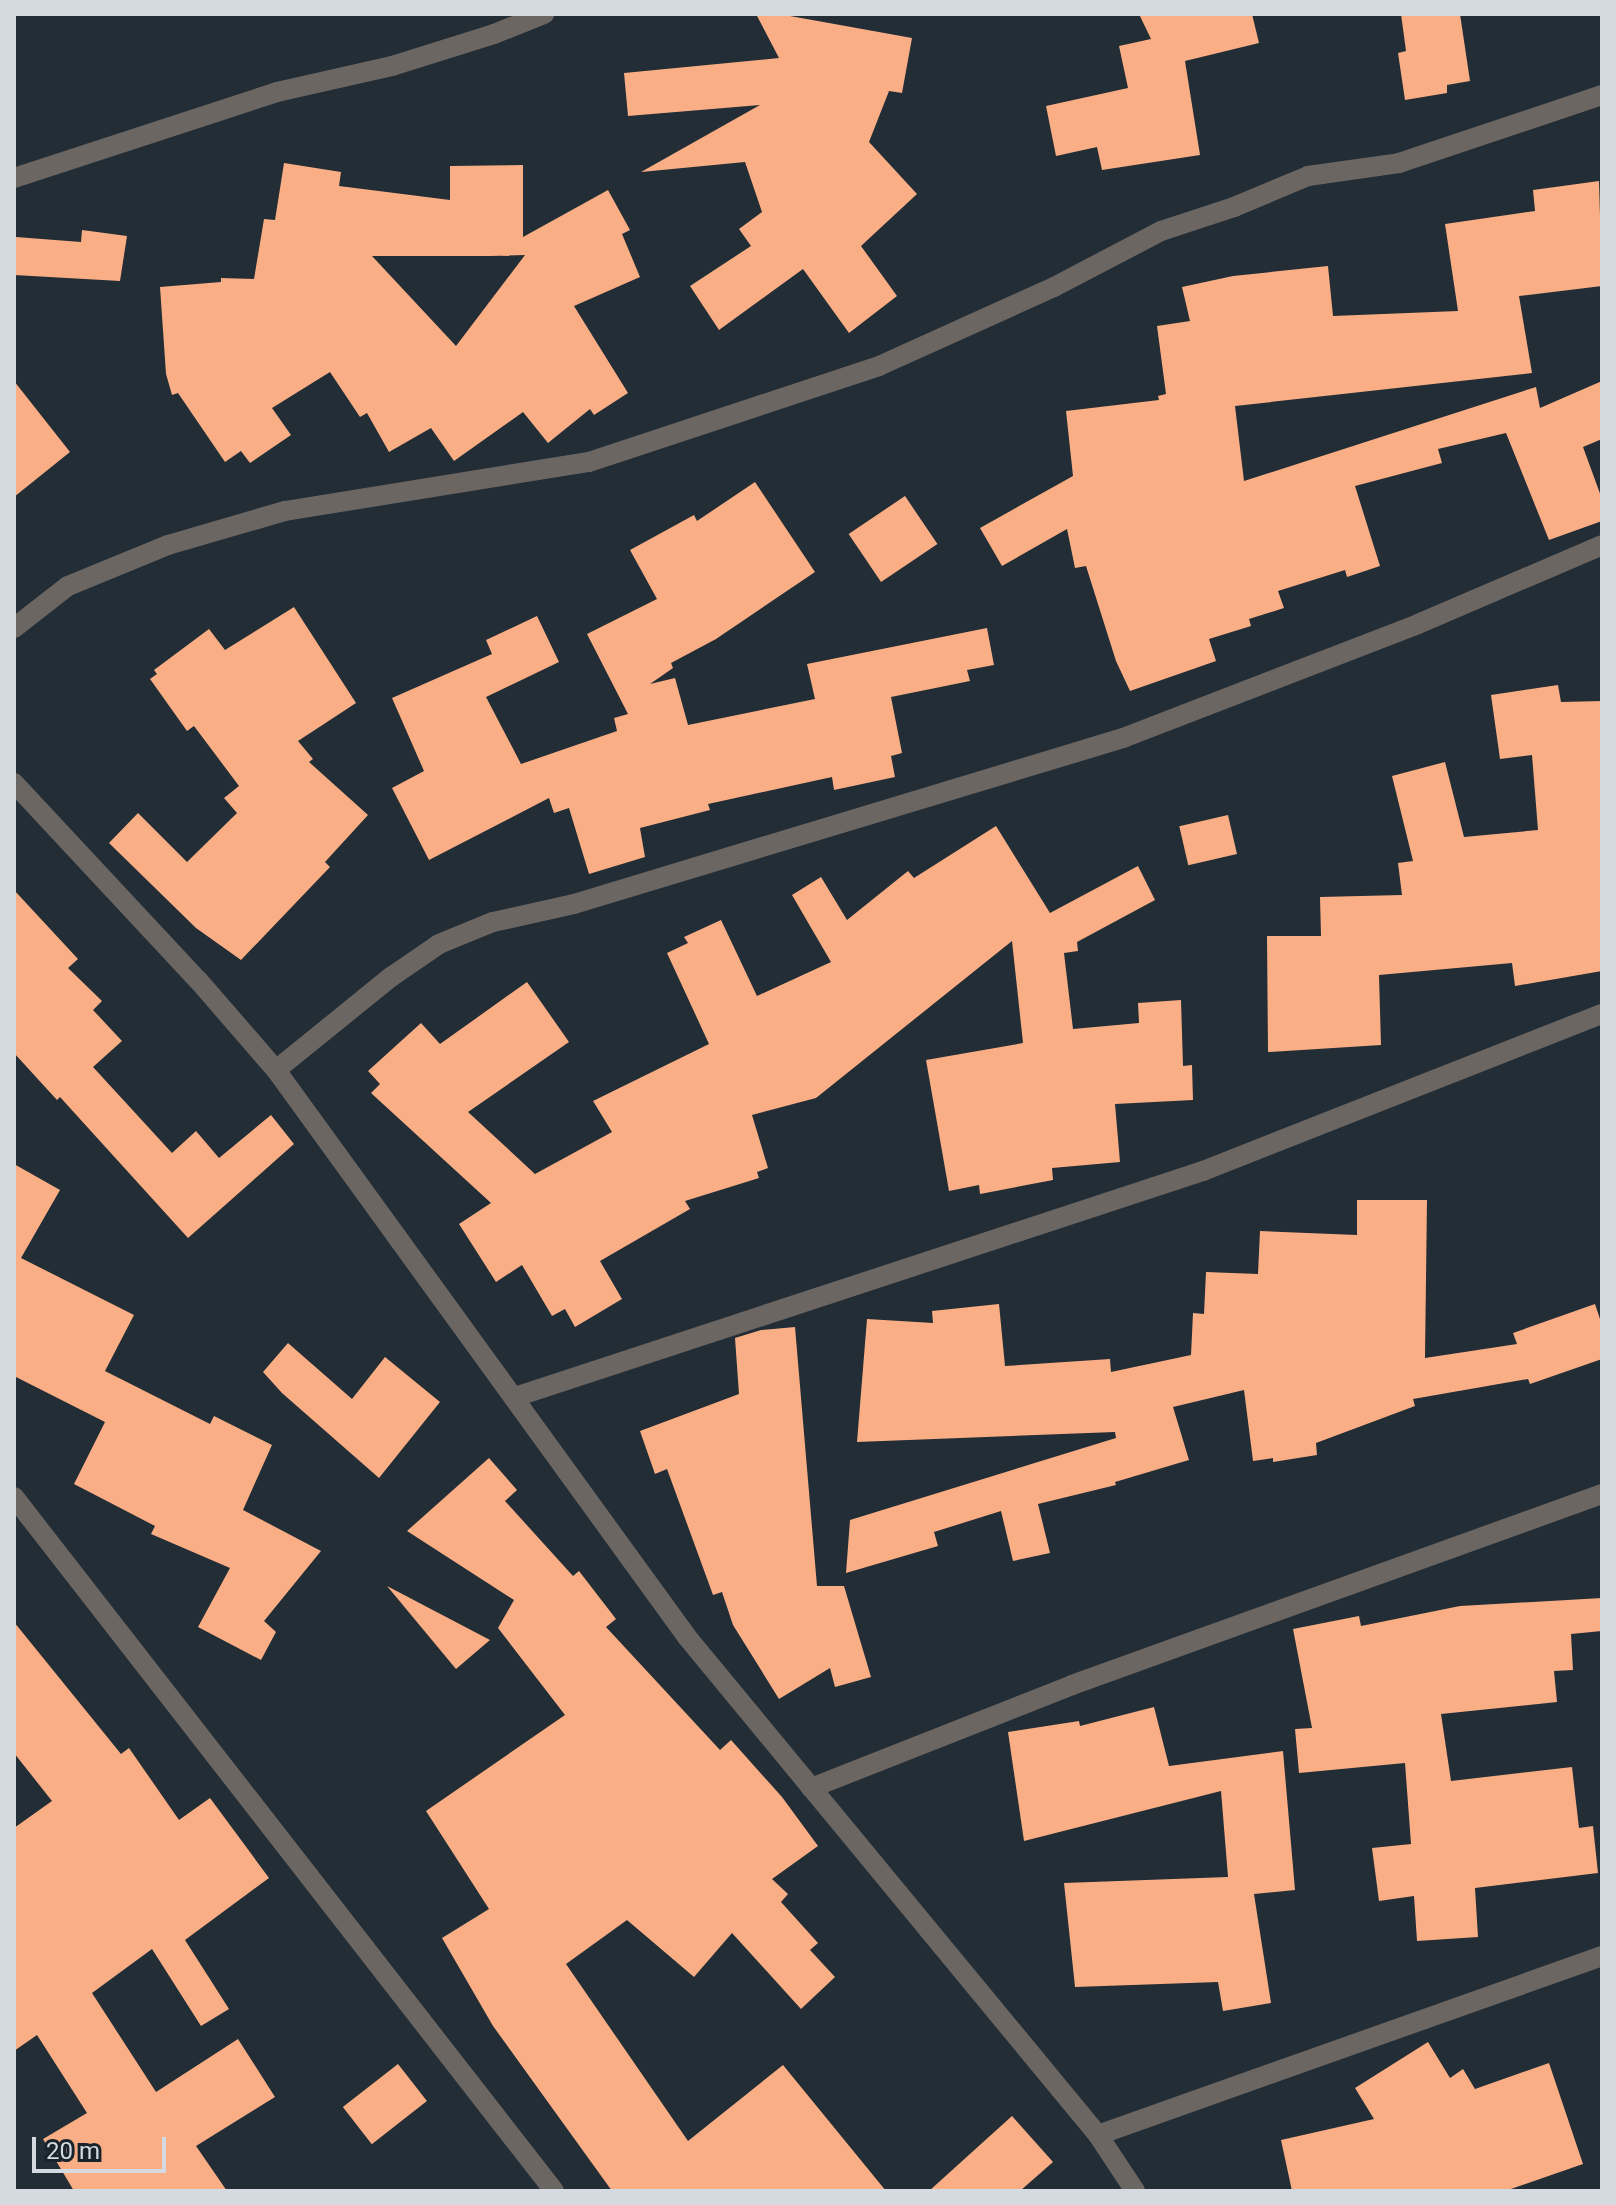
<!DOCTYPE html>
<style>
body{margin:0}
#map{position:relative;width:1616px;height:2205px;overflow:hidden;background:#222d35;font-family:Roboto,sans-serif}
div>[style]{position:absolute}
.building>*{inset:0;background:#faae85;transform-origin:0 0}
.minor>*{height:20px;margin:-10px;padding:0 10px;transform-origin:10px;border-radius:10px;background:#6c6663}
span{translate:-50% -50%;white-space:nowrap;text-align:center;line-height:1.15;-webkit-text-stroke:8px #19232b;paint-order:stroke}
.frame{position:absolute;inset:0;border:16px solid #d4dae0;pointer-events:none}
.scale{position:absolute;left:32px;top:2137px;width:134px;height:36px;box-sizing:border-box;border:4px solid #d4dae0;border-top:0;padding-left:10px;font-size:24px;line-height:28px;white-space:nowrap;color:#d4dae0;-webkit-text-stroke:6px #19232b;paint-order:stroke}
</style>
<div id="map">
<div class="building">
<div style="clip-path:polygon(756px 14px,779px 14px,912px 38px,902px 93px,889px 91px,869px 142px,917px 194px,861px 246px,897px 296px,849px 333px,803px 269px,719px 330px,690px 286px,751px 246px,739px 229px,762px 212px,745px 162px,641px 172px,760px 105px,628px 116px,624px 73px,779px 58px)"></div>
<div style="clip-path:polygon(1139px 14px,1252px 14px,1259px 43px,1185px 61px,1200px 155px,1102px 170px,1097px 147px,1056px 156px,1046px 106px,1128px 88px,1119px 46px,1151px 39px)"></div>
<div style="clip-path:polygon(1401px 14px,1460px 14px,1470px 81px,1447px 85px,1447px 93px,1405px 100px,1398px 53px,1406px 51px)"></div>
<div style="clip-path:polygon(evenodd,284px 163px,341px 172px,339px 186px,450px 200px,450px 166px,523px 165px,523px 237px,608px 190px,630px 230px,622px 234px,640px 277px,574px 306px,628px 393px,594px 415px,590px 409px,548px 443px,523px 412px,454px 461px,431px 428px,389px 452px,367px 413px,360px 417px,330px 372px,272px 408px,291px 435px,250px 463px,241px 451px,225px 462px,178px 393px,172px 395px,166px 374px,160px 287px,221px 282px,221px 278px,254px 279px,264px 219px,275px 220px,284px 163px,525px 255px,456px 346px,372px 256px,490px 256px,525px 255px)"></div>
<div style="clip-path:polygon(1599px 181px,1602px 286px,1519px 296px,1532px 373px,1235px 406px,1244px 481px,1536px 387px,1540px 408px,1602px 381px,1602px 439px,1583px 447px,1602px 499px,1602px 521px,1549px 540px,1506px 433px,1438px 449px,1442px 463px,1355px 486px,1380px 566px,1347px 577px,1345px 570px,1278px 591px,1284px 608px,1249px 619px,1251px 626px,1209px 639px,1216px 661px,1130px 691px,1116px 661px,1086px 566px,1075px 568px,1067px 529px,1002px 566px,980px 528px,1073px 476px,1066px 411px,1159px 400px,1158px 396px,1166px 394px,1157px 326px,1190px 321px,1182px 287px,1233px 276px,1328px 266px,1333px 316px,1458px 311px,1445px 224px,1535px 211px,1533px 190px)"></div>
<div style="clip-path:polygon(82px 230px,127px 236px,120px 281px,14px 275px,16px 237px,81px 242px)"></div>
<div style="clip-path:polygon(14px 381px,70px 452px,14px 497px)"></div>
<div style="clip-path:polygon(755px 482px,815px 572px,716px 639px,671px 663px,673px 668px,650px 684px,675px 678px,688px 725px,815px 699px,807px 664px,987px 628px,994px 665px,967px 670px,970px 681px,891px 697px,902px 753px,891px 756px,895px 777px,834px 790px,832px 777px,708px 804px,710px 810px,640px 828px,645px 857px,589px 874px,569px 808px,554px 813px,549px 798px,429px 860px,392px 788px,424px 771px,392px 698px,492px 654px,486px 640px,537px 616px,559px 662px,486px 697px,521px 764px,617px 731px,614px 718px,628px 714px,587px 634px,657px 599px,630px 550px,694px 515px,697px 521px)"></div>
<div style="left:905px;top:496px;width:58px;height:68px;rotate:56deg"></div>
<div style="clip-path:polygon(294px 607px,356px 703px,298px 741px,313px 759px,309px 762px,368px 815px,325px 862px,330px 867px,241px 960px,196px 928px,109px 843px,138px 813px,187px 862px,237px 813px,224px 798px,239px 786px,194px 726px,187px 731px,150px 679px,157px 674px,154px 670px,209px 629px,225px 650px)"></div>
<div style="clip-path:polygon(1558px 685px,1561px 702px,1602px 701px,1602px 971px,1515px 986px,1512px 963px,1379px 975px,1381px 1045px,1268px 1052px,1267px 936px,1321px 936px,1320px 897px,1402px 895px,1398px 863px,1413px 861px,1392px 776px,1445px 762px,1464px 837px,1538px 830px,1532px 755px,1500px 759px,1491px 695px)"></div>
<div style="left:1228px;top:815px;width:40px;height:50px;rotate:77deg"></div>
<div style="clip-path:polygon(996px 826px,1050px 913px,1138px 866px,1155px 900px,1077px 942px,1078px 951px,1064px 953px,1073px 1029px,1139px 1023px,1138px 1003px,1181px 1000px,1183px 1066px,1192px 1065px,1193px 1100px,1115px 1104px,1120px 1162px,1052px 1168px,1053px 1180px,980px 1194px,979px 1185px,949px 1191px,926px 1060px,1023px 1043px,1012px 941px,816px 1098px,752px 1115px,768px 1168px,757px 1172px,759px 1178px,685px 1201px,690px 1209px,600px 1261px,622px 1299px,575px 1327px,565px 1309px,552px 1316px,522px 1265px,496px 1282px,459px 1224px,491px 1203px,371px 1093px,380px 1084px,368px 1071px,421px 1023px,440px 1044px,527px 982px,569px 1042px,468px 1112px,535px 1174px,612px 1132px,593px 1101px,709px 1044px,667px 953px,688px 943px,684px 937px,721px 920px,757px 996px,831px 962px,792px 895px,821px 877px,847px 920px,908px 871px,914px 878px)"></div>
<div style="clip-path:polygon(14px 890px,78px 959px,68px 968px,102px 1001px,93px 1010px,122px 1041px,93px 1067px,172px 1153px,196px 1131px,219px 1158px,271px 1115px,294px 1144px,188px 1238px,60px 1097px,57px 1100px,14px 1053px)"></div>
<div style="clip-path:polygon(14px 1164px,60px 1190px,21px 1258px,134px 1315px,105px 1371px,210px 1424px,214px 1416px,272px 1445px,243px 1510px,321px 1551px,264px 1621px,276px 1632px,261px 1660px,198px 1627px,230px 1568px,151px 1534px,155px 1526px,74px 1484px,105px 1422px,14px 1376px)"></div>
<div style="clip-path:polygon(1357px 1200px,1427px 1200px,1425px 1358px,1517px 1344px,1513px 1333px,1595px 1304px,1602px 1325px,1602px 1359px,1530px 1384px,1528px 1379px,1413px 1399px,1415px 1406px,1316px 1443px,1317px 1455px,1273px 1462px,1273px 1458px,1253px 1461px,1244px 1390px,1173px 1407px,1189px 1460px,1115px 1482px,1116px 1485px,1038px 1504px,1050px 1553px,1013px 1561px,1001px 1511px,934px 1532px,938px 1546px,846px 1573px,850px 1520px,1116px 1438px,1115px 1432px,857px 1442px,867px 1319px,933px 1323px,932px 1311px,999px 1304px,1005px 1366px,1110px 1359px,1111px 1372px,1191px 1355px,1193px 1313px,1204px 1314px,1206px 1272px,1258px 1274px,1260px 1231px,1357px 1235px)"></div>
<div style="clip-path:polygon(795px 1327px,817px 1586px,844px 1586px,871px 1677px,835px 1687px,830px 1668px,779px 1699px,733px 1625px,722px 1592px,713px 1595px,667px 1469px,655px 1474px,640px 1431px,739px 1394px,735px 1338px,761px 1330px)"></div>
<div style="clip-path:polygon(288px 1343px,352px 1399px,385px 1357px,440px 1402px,379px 1478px,282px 1393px,263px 1372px)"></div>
<div style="clip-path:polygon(489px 1458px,517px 1490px,505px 1501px,573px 1576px,579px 1571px,616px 1619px,606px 1627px,720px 1750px,731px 1740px,782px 1797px,818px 1846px,772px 1879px,788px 1894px,781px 1902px,818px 1943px,810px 1950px,835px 1977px,801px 2009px,732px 1933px,694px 1977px,627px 1920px,566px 1964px,688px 2141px,783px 2065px,886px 2191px,612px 2191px,493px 2026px,442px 1938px,489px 1909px,426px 1811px,565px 1715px,498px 1628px,514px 1600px,407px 1531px)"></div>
<div style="clip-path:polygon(387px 1586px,490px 1640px,456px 1669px)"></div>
<div style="clip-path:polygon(1602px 1598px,1602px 1631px,1571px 1634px,1573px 1670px,1554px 1671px,1557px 1702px,1441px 1714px,1451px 1781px,1572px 1767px,1579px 1828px,1593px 1826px,1598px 1873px,1475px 1888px,1478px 1937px,1417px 1941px,1414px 1896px,1379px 1901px,1372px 1848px,1411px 1844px,1405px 1763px,1299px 1773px,1295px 1729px,1312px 1728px,1293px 1629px,1359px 1616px,1361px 1626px,1460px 1606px)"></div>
<div style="clip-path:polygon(14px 1622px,121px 1754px,129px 1748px,179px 1820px,210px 1798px,269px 1878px,185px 1940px,229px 2009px,201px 2026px,152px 1949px,92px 1993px,156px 2092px,238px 2039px,275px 2097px,196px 2146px,227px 2191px,74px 2191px,43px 2139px,87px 2113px,37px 2035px,14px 2051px,14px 1828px,52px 1801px,14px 1753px)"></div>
<div style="clip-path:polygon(1154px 1707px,1169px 1766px,1283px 1751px,1295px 1890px,1254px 1894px,1271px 2003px,1223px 2011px,1218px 1982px,1075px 1987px,1064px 1883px,1228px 1877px,1221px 1791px,1024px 1841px,1008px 1732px,1079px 1721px,1080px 1726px)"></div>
<div style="clip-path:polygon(1428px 2042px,1450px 2078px,1463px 2069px,1475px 2089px,1549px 2063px,1583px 2164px,1505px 2191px,1292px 2191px,1281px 2140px,1374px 2119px,1355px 2088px)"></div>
<div style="left:398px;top:2064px;width:47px;height:70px;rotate:52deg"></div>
<div style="clip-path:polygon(1012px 2116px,1053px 2162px,1020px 2191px,929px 2191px)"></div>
</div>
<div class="minor">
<div style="left:14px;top:178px;width:277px;rotate:-18.1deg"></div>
<div style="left:277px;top:92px;width:118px;rotate:-12.7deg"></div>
<div style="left:392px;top:66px;width:107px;rotate:-17.4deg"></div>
<div style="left:494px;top:34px;width:54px;rotate:-21.8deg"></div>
<div style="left:14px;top:628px;width:68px;rotate:-37.9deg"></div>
<div style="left:68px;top:586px;width:108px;rotate:-22.3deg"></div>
<div style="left:168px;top:545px;width:122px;rotate:-16.2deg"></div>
<div style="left:285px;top:511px;width:308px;rotate:-9.2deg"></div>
<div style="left:589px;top:462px;width:305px;rotate:-18.3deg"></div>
<div style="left:879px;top:366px;width:192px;rotate:-24.3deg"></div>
<div style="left:1054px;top:287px;width:121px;rotate:-27.6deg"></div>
<div style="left:1161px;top:231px;width:77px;rotate:-18.2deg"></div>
<div style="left:1234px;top:207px;width:80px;rotate:-22.7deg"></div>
<div style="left:1308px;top:176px;width:92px;rotate:-8.1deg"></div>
<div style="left:1399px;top:163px;width:214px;rotate:-18.5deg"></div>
<div style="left:14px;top:783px;width:270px;rotate:47deg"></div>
<div style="left:198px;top:980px;width:119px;rotate:49.1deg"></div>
<div style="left:276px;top:1070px;width:700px;rotate:54.06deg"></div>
<div style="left:687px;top:1637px;width:646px;rotate:50.47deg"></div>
<div style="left:1098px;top:2135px;width:67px;rotate:56.5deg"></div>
<div style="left:276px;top:1070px;width:148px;rotate:-39deg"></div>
<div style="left:391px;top:977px;width:58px;rotate:-34.5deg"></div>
<div style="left:439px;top:944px;width:58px;rotate:-22.2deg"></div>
<div style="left:493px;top:922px;width:83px;rotate:-12.5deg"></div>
<div style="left:574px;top:904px;width:574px;rotate:-16.82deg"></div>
<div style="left:1123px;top:738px;width:316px;rotate:-21.1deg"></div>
<div style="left:1418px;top:624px;width:200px;rotate:-23.2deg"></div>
<div style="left:515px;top:1397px;width:724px;rotate:-18.18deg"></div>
<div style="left:1203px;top:1171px;width:429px;rotate:-21.5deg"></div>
<div style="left:14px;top:1497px;width:879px;rotate:52.11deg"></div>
<div style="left:811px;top:1788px;width:281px;rotate:-21.5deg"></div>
<div style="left:1072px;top:1685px;width:563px;rotate:-19.82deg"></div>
<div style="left:1098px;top:2135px;width:535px;rotate:-19.55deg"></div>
</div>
<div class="frame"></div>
<div class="scale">20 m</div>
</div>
